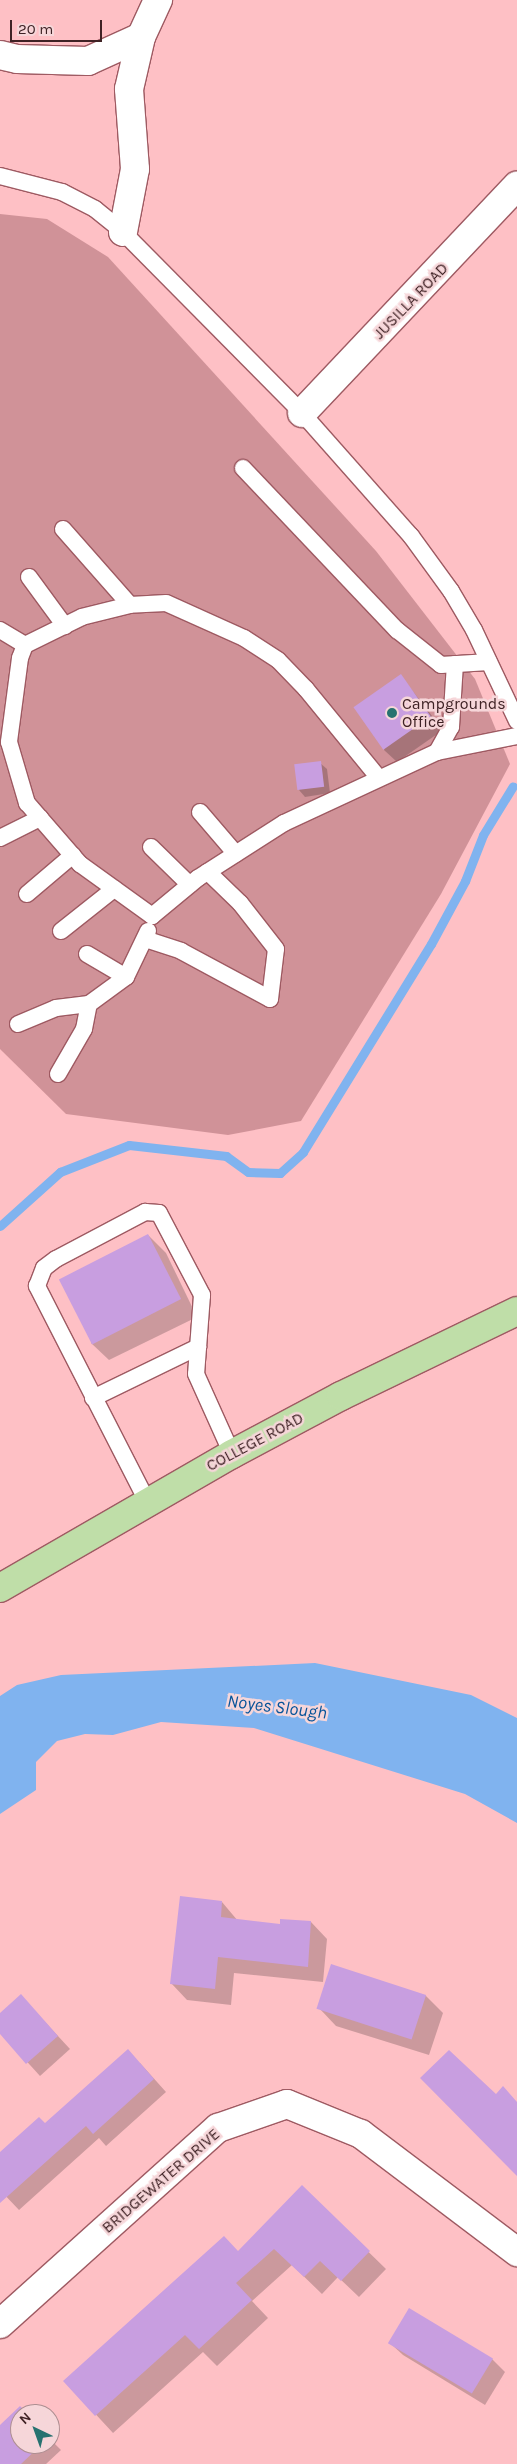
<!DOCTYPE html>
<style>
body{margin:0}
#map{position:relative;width:517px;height:2464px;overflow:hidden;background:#fec0c5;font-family:Karla,sans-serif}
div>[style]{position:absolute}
.green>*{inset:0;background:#d09298}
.water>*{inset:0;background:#80b3ef}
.shadow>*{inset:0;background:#0003}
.stream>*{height:9px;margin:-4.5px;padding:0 4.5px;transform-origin:4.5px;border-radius:4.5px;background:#80b3ef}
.building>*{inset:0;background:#c89ee0;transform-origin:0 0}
.roads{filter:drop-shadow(1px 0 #9e5a62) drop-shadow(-1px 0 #9e5a62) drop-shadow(0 1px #9e5a62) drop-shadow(0 -1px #9e5a62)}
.lane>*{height:16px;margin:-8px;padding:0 8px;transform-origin:8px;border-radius:8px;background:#fff}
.street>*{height:28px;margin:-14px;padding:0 14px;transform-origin:14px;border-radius:14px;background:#fff}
.primary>*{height:28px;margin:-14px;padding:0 14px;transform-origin:14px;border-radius:14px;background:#bfdea8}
.dots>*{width:14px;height:14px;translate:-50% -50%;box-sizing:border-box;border:2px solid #f6d6d9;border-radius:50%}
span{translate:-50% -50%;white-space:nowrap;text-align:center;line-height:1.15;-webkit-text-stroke:5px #f6d6d9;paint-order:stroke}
.street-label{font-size:16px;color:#3f2225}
.poi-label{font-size:16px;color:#3f2225}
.left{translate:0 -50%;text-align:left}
.water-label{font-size:18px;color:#075399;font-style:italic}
.north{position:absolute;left:10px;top:2404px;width:50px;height:50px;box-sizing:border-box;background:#f6d6d9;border:1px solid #ad8e91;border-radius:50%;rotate:318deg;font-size:14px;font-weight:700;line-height:20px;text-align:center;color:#3f2225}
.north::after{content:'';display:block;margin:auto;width:18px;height:22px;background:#277270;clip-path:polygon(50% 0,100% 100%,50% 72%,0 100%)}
.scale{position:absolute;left:10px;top:20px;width:92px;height:22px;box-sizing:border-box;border:2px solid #3f2225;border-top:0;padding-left:6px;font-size:15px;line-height:18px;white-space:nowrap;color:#3f2225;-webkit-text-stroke:4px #f6d6d9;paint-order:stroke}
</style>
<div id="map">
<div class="green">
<div style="clip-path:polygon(0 214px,47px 219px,108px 257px,376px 551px,475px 679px,510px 764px,441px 894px,301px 1121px,228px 1135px,66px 1114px,0 1049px)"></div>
</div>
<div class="water">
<div style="clip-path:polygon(315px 1663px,471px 1695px,517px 1718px,517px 1823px,465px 1794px,254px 1728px,161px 1722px,113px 1735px,85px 1734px,57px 1741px,36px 1762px,36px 1790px,0 1814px,0 1696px,17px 1685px,61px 1675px)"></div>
</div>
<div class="shadow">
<div style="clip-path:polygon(401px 676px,443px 730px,397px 762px,384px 750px)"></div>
<div style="clip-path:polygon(320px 763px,327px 769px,330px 793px,305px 797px,299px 790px)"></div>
<div style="clip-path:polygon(148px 1235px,166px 1253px,197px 1317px,109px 1360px,91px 1343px)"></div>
<div style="clip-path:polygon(222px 1902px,238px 1921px,281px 1926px,311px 1922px,327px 1939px,323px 1982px,234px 1973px,231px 2005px,187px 2000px,171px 1983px)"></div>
<div style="clip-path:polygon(425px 1995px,443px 2013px,429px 2055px,336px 2026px,319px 2008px)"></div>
<div style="clip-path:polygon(21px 1996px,70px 2049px,40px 2076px,0 2032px,0 2015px)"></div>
<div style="clip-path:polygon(140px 2063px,166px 2092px,106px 2146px,99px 2138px,19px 2210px,0 2190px,0 2154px)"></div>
<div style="clip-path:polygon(302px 2187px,386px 2269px,359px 2297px,338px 2277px,322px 2294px,292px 2265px,252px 2301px,268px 2318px,217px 2366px,203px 2352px,113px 2433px,65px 2381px,239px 2253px)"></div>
<div style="clip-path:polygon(390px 2343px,492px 2359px,505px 2372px,485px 2405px,403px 2355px)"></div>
<div style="clip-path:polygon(20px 2408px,26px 2414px,20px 2414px,20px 2444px,50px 2444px,50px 2439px,61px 2450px,46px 2464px,0 2464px,0 2427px)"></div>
</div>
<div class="stream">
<div style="left:0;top:1226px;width:81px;rotate:-42deg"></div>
<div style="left:60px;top:1172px;width:74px;rotate:-21.4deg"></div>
<div style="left:129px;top:1145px;width:98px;rotate:6.5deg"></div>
<div style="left:226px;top:1156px;width:27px;rotate:36deg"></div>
<div style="left:248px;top:1172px;width:32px;rotate:2deg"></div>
<div style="left:280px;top:1173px;width:31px;rotate:-42deg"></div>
<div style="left:303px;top:1152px;width:244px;rotate:-58.4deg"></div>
<div style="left:431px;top:944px;width:72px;rotate:-61.6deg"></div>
<div style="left:465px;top:881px;width:49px;rotate:-68.6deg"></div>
<div style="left:483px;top:835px;width:57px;rotate:-58.5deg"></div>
</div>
<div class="building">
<div style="left:401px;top:674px;width:52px;height:58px;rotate:55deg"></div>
<div style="left:321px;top:761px;width:26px;height:27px;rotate:83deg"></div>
<div style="left:148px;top:1234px;width:73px;height:100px;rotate:63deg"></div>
<div style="clip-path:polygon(180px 1896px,222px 1901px,221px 1917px,280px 1924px,280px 1919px,311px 1921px,308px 1967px,218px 1957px,215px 1989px,170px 1984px)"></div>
<div style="left:331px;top:1964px;width:100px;height:47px;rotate:18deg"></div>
<div style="clip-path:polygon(21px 1994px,58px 2036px,26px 2064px,0 2034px,0 2013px)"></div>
<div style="clip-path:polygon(128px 2049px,154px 2079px,93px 2134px,86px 2126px,0 2203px,0 2152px,39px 2117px,45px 2123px)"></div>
<div style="clip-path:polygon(449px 2050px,496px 2094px,503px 2086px,517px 2102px,517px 2176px,420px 2078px)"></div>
<div style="clip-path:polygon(302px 2185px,370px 2251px,341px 2281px,320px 2261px,304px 2277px,274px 2249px,236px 2283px,252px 2300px,199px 2349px,185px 2335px,95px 2416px,63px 2381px,224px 2236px,238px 2251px)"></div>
<div style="left:409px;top:2308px;width:98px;height:41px;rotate:31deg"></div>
<div style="clip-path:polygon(20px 2406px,28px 2414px,20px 2414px,20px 2444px,42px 2444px,21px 2464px,0 2464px,0 2425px)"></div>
</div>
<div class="roads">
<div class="lane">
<div style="left:0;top:176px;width:64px;rotate:14.5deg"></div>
<div style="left:62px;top:192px;width:37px;rotate:27deg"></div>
<div style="left:95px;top:209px;width:36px;rotate:39deg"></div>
<div style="left:123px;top:232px;width:255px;rotate:45.3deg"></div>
<div style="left:302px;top:413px;width:164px;rotate:48.5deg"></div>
<div style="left:411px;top:536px;width:68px;rotate:54deg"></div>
<div style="left:451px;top:591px;width:45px;rotate:59.5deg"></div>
<div style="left:474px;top:630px;width:101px;rotate:64.7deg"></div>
<div style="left:243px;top:468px;width:224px;rotate:46.5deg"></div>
<div style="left:397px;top:630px;width:56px;rotate:38.5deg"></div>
<div style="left:441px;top:665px;width:48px;rotate:-3.6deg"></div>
<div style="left:63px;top:529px;width:101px;rotate:48.6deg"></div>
<div style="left:29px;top:577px;width:61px;rotate:53.7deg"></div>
<div style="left:0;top:630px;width:29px;rotate:31deg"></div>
<div style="left:437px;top:752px;width:29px;rotate:-61deg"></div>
<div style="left:451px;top:727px;width:63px;rotate:-86.4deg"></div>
<div style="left:378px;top:777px;width:114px;rotate:-129.3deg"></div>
<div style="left:306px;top:689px;width:40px;rotate:-134deg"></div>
<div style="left:278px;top:660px;width:40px;rotate:-147.1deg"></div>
<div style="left:244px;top:638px;width:85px;rotate:-155.8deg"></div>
<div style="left:166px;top:603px;width:36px;rotate:177deg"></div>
<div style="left:130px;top:605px;width:49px;rotate:166deg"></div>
<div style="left:82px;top:617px;width:64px;rotate:153.8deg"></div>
<div style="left:25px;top:645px;width:14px;rotate:111deg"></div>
<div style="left:20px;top:658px;width:85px;rotate:97.5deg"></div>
<div style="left:9px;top:742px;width:64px;rotate:73.6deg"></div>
<div style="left:27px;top:803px;width:81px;rotate:49deg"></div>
<div style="left:80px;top:864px;width:89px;rotate:35.8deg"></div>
<div style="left:152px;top:916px;width:60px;rotate:-39.6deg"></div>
<div style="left:198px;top:878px;width:102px;rotate:-32.6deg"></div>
<div style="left:284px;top:823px;width:169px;rotate:-24.9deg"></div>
<div style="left:437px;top:752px;width:82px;rotate:-11.3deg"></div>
<div style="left:200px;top:812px;width:55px;rotate:49.4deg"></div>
<div style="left:0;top:838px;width:45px;rotate:-26.6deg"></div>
<div style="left:151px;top:847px;width:54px;rotate:44.3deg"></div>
<div style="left:27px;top:894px;width:60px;rotate:-40.3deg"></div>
<div style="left:61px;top:931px;width:68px;rotate:-38.4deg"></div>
<div style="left:145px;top:939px;width:38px;rotate:18deg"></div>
<div style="left:181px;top:951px;width:101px;rotate:28.3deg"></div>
<div style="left:270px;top:999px;width:50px;rotate:-83.2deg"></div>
<div style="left:276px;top:949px;width:58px;rotate:-128deg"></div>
<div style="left:240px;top:903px;width:45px;rotate:-135.9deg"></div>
<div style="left:87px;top:954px;width:45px;rotate:30.5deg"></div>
<div style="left:18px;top:1024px;width:41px;rotate:-22.8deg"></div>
<div style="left:56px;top:1008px;width:33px;rotate:-7deg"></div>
<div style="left:89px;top:1004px;width:46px;rotate:-36.1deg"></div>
<div style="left:126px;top:977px;width:51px;rotate:-64.4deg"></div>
<div style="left:58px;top:1074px;width:52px;rotate:-60deg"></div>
<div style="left:84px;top:1029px;width:25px;rotate:-79deg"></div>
<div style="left:93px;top:1398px;width:117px;rotate:-25.9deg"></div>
<div style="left:147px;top:1501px;width:242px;rotate:-117.1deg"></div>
<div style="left:37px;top:1286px;width:19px;rotate:-69deg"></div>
<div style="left:44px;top:1268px;width:15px;rotate:-37deg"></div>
<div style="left:56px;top:1259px;width:101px;rotate:-27.8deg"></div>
<div style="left:145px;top:1212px;width:14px;rotate:4deg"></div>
<div style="left:159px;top:1213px;width:93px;rotate:62.3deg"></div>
<div style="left:202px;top:1295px;width:79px;rotate:94.3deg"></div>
<div style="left:196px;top:1374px;width:88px;rotate:65.8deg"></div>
</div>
<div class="street">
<div style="left:0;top:55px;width:17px;rotate:13deg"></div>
<div style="left:17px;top:59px;width:71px;rotate:1.6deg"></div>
<div style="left:88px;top:61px;width:58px;rotate:-24.4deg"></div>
<div style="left:123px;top:232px;width:64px;rotate:-79.2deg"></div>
<div style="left:135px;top:169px;width:80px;rotate:-94.3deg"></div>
<div style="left:129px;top:89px;width:53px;rotate:-77deg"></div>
<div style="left:141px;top:37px;width:41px;rotate:-65.3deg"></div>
<div style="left:302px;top:413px;width:313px;rotate:-46.6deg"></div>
<div style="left:0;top:2324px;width:293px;rotate:-42deg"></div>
<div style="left:218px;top:2128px;width:73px;rotate:-19.2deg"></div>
<div style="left:287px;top:2104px;width:80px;rotate:22.1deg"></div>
<div style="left:361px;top:2134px;width:196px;rotate:37.1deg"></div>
</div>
<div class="primary">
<div style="left:0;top:1588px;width:268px;rotate:-30deg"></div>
<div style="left:232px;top:1454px;width:123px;rotate:-28deg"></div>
<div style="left:341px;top:1396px;width:195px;rotate:-25.8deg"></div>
</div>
</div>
<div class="dots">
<div style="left:392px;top:713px;background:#277270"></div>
</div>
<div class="street-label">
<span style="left:411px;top:301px;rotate:-46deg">JUSILLA ROAD</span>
<span style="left:255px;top:1442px;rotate:-28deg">COLLEGE ROAD</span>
<span style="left:161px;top:2181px;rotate:-41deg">BRIDGEWATER DRIVE</span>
</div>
<div class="poi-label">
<span class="left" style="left:402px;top:713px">Campgrounds<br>Office</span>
</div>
<div class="water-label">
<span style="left:277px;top:1707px;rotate:7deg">Noyes Slough</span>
</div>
<div class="north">N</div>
<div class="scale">20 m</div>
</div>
